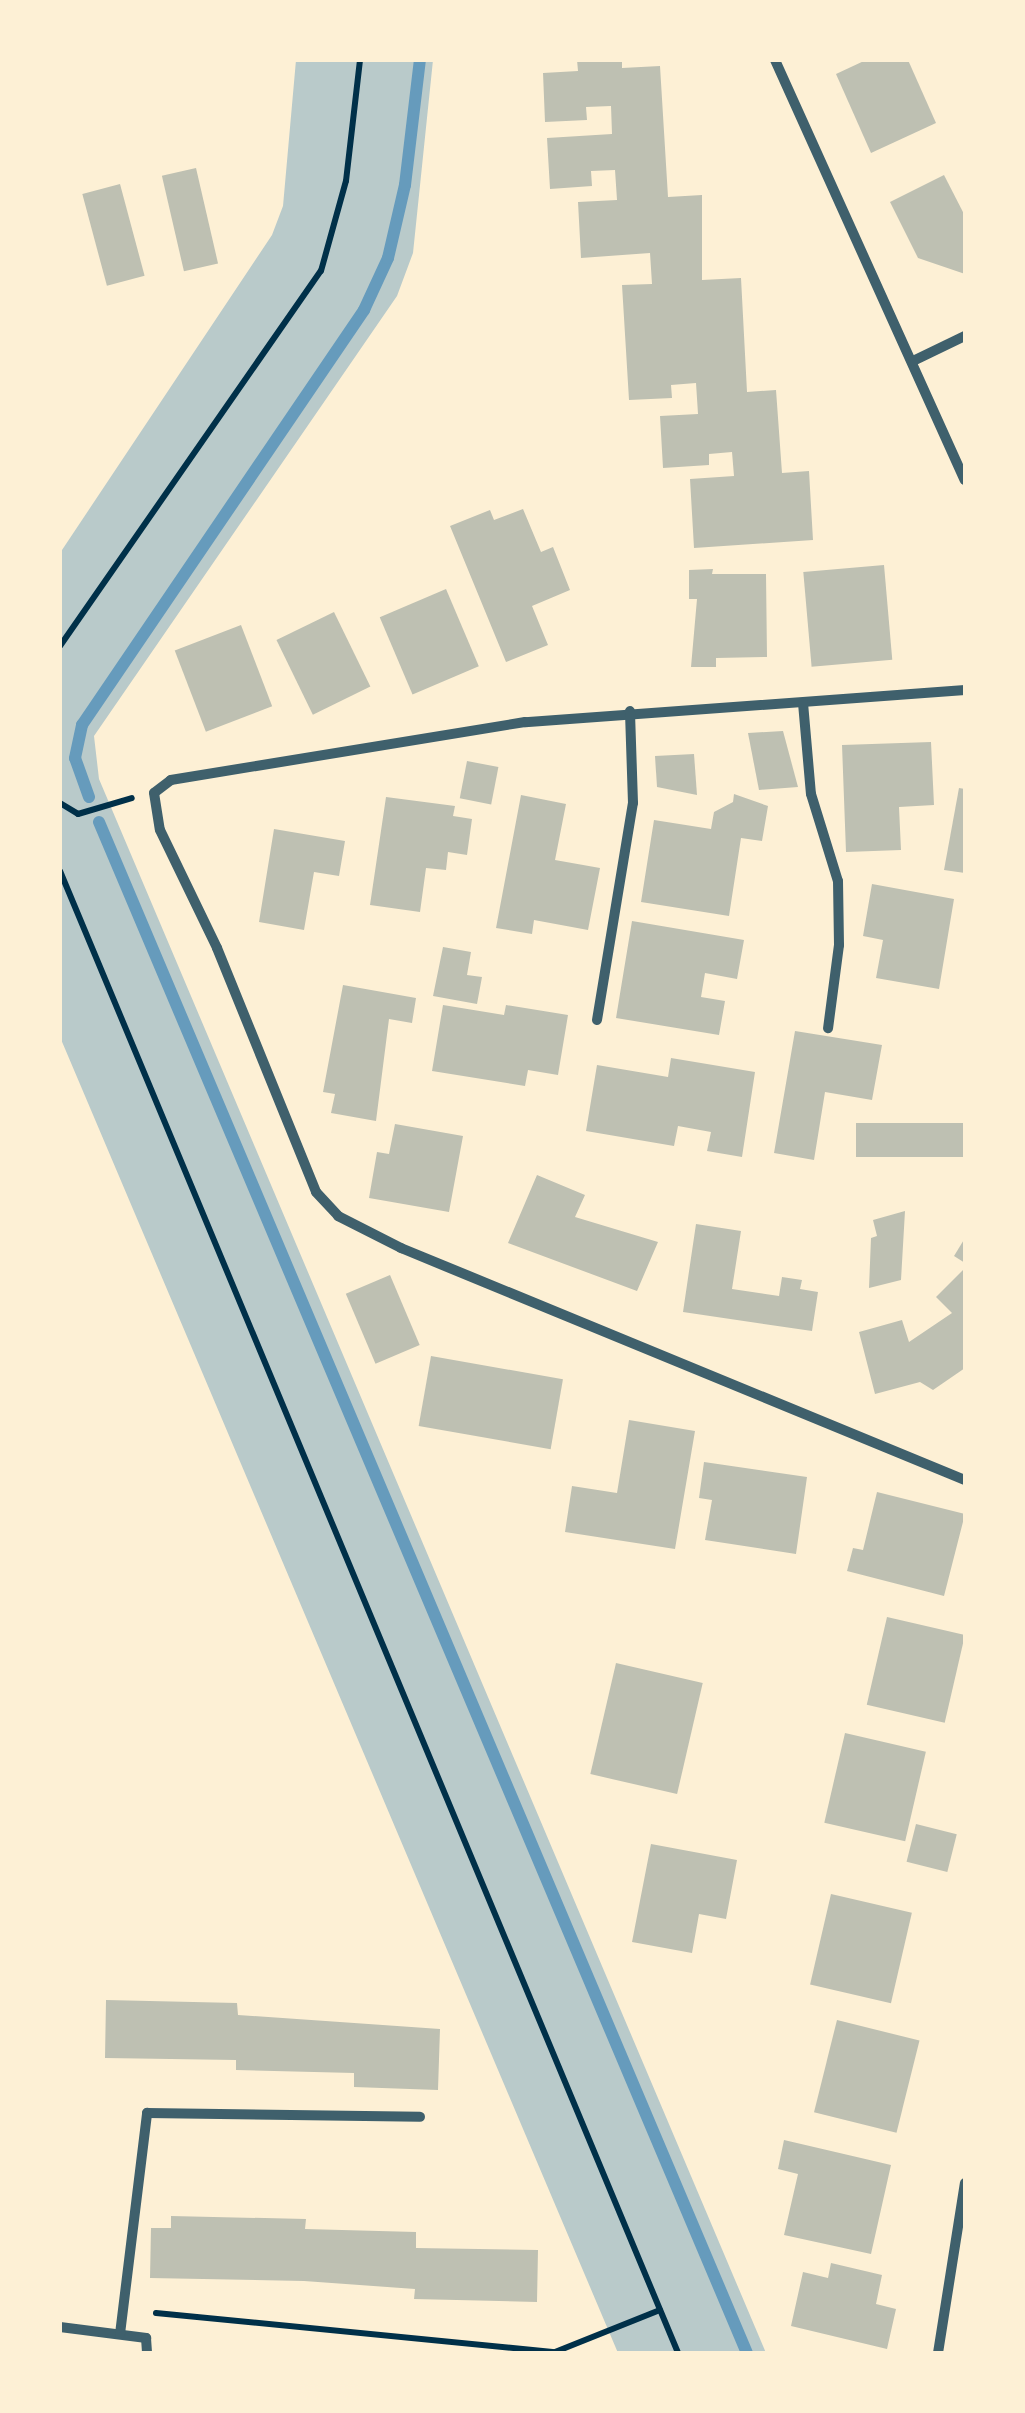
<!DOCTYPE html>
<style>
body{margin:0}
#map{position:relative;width:1025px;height:2413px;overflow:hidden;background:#fdf0d5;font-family:Georgia,serif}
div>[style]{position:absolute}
.green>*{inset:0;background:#b9caca}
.stream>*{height:12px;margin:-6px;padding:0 6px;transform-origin:6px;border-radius:6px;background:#669bbc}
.building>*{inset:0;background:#bec0b2;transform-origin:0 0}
.path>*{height:6px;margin:-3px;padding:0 3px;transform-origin:3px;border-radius:3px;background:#003049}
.minor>*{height:10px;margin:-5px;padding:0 5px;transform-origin:5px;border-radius:5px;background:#3f606c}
span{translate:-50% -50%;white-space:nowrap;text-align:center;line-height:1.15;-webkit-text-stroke:10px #fdf0d5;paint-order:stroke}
.frame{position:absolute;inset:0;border:62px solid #fdf0d5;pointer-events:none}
</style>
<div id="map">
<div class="green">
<div style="clip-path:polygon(296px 60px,433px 60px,413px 253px,397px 296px,94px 736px,99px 779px,766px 2353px,618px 2353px,60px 1037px,60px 553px,272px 235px,283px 206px)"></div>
</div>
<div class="stream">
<div style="left:89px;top:797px;width:41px;rotate:-109.7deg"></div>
<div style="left:75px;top:758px;width:34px;rotate:-78deg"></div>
<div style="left:82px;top:725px;width:502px;rotate:-55.8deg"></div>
<div style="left:364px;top:310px;width:57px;rotate:-65.2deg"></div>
<div style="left:388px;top:258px;width:75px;rotate:-76.9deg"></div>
<div style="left:405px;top:185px;width:126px;rotate:-83.2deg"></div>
<div style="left:99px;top:822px;width:1662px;rotate:67.06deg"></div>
</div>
<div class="building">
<div style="clip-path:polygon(577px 60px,622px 60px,622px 68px,660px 66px,668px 197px,702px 195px,702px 280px,741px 278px,747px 392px,776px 390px,782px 473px,809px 471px,813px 540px,694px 548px,690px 479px,734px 476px,732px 452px,709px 454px,709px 465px,663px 468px,660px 416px,698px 414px,696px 383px,671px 385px,672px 398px,629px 400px,622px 285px,652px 284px,650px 253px,581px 258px,578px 202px,617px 200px,615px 170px,591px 171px,592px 186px,550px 189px,547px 138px,612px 134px,611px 106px,586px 107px,587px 120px,545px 122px,543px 73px,578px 71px)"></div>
<div style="clip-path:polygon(866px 60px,908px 60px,936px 123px,871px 153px,836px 74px)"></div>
<div style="left:196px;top:168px;width:98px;height:35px;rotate:77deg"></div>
<div style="clip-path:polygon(944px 175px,965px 216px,965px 274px,918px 258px,890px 202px)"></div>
<div style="left:120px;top:184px;width:95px;height:39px;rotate:75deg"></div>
<div style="clip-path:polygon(523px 509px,541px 552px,553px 547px,570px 590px,532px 606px,548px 645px,506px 662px,450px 526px,490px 510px,494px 520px)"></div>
<div style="left:884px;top:565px;width:95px;height:81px;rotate:85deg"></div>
<div style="clip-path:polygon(713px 569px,712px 574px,766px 574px,767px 657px,716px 658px,716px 667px,691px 667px,697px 599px,689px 599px,689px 570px)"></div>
<div style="left:446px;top:589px;width:84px;height:72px;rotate:67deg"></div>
<div style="left:334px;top:612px;width:83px;height:64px;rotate:64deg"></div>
<div style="left:241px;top:625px;width:87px;height:71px;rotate:69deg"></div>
<div style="clip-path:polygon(783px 731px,798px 787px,759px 790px,748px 733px)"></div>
<div style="clip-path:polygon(931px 742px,934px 805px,899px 807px,901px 850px,846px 852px,842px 745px)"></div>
<div style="clip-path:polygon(694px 754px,697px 795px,657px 787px,655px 756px)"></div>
<div style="left:467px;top:761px;width:32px;height:38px;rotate:11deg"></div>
<div style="clip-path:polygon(959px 788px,965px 789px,965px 873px,944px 870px)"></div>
<div style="clip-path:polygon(734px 794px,768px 806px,762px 841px,741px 838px,729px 916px,641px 902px,654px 820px,711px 829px,714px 812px,733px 802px)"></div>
<div style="clip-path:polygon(521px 795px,566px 804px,555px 860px,600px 868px,588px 930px,534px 920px,532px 934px,496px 928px)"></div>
<div style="clip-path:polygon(386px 797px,455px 806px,453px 816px,472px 819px,467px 855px,448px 852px,446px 870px,426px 868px,420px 912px,370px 905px)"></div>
<div style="clip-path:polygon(274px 829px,345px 841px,339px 876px,314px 872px,304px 930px,259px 922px)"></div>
<div style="clip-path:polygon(872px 884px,954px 899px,939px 989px,876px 978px,883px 940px,863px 936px)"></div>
<div style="clip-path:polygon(632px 921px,744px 940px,737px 979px,705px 973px,701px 997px,725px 1001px,719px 1035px,616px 1018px)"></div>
<div style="clip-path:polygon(443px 947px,471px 952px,467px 975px,482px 977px,477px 1004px,433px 996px)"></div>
<div style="clip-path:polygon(343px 985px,416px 998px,412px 1023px,389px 1019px,376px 1121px,331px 1113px,335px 1094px,323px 1092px)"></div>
<div style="clip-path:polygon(443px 1005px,504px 1015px,506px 1005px,568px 1015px,558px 1075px,528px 1070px,525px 1086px,432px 1071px)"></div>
<div style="clip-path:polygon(795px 1031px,882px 1045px,872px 1100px,825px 1092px,814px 1160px,774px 1153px)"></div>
<div style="clip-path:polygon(671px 1058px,755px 1072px,742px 1157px,707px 1151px,711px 1132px,678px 1126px,674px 1146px,586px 1131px,597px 1065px,668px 1077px)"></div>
<div style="left:965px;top:1123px;width:34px;height:109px;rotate:90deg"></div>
<div style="clip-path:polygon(395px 1124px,463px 1136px,449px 1212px,369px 1198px,377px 1152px,389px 1154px)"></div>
<div style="clip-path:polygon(537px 1175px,585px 1195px,575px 1217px,658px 1242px,637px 1291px,508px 1243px)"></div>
<div style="clip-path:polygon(905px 1211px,901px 1280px,869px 1288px,871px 1238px,877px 1236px,873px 1220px)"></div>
<div style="clip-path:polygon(696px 1224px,741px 1231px,732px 1289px,779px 1296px,782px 1277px,802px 1280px,800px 1289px,818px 1292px,812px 1331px,683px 1312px)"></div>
<div style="clip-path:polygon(965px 1238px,965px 1263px,954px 1256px)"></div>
<div style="clip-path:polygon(965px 1268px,965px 1368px,933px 1390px,920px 1382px,875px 1394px,859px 1332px,902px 1320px,909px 1342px,952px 1313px,936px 1297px)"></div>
<div style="left:390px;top:1275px;width:76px;height:48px;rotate:67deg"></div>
<div style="left:431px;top:1356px;width:134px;height:71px;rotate:10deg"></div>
<div style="clip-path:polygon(629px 1420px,695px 1431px,675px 1549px,565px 1532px,572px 1486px,617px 1493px)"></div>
<div style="clip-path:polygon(704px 1462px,807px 1477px,796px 1554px,705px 1540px,712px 1500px,699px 1498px)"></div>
<div style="clip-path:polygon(877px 1492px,965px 1514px,944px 1596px,847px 1571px,853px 1548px,863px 1550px)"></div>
<div style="left:887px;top:1617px;width:80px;height:90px;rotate:13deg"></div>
<div style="left:616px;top:1663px;width:89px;height:114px;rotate:13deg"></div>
<div style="left:845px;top:1733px;width:83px;height:92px;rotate:13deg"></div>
<div style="left:916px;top:1824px;width:42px;height:39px;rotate:14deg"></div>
<div style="clip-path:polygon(651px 1844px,737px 1860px,726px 1919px,699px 1914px,692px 1953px,632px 1942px)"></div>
<div style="left:831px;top:1894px;width:83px;height:93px;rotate:13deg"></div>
<div style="clip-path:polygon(106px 2000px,237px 2003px,238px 2015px,440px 2029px,438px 2090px,354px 2087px,354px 2073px,236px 2070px,236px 2060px,105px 2058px)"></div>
<div style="left:837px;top:2020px;width:85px;height:95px;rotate:14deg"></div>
<div style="clip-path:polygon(784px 2140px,891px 2165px,871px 2254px,784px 2235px,798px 2174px,778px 2169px)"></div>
<div style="clip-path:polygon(171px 2216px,306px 2219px,305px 2229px,416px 2232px,416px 2248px,538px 2250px,537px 2302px,414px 2299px,415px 2289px,304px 2281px,150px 2278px,151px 2228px,171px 2228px)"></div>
<div style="clip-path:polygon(831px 2263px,882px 2275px,876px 2304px,896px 2309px,887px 2349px,791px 2326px,803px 2272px,828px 2278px)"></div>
</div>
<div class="path">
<div style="left:60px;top:646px;width:457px;rotate:-55.2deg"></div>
<div style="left:321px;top:271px;width:93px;rotate:-74.5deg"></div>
<div style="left:346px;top:181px;width:122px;rotate:-83.4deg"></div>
<div style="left:60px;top:803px;width:21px;rotate:31deg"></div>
<div style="left:78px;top:814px;width:56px;rotate:-16.5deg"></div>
<div style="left:60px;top:871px;width:1606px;rotate:67.36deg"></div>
<div style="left:156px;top:2313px;width:401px;rotate:5.6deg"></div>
<div style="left:555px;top:2352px;width:113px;rotate:-21.8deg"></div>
</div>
<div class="minor">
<div style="left:775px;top:60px;width:461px;rotate:65.7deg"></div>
<div style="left:913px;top:361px;width:58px;rotate:-25.7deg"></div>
<div style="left:965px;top:690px;width:441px;rotate:175.8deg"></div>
<div style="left:525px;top:722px;width:359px;rotate:170.7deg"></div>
<div style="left:171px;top:780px;width:21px;rotate:143deg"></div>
<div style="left:154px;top:793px;width:37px;rotate:81deg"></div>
<div style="left:160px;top:830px;width:131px;rotate:64.2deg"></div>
<div style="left:217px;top:948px;width:263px;rotate:67.9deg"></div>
<div style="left:316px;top:1192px;width:33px;rotate:47deg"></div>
<div style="left:338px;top:1216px;width:71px;rotate:26.9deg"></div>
<div style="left:401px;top:1248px;width:610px;rotate:22.36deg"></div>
<div style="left:803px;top:703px;width:91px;rotate:85deg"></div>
<div style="left:811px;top:794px;width:91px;rotate:72.8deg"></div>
<div style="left:838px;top:881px;width:64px;rotate:89.1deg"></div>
<div style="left:839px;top:945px;width:84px;rotate:97.5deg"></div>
<div style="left:597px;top:1020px;width:220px;rotate:-80.6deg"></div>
<div style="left:633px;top:803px;width:92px;rotate:-91.9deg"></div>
<div style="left:60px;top:2327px;width:87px;rotate:7.3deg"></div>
<div style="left:146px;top:2338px;width:15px;rotate:86deg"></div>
<div style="left:120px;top:2334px;width:223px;rotate:-83deg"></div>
<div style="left:147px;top:2113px;width:273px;rotate:0.8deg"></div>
<div style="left:938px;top:2353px;width:172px;rotate:-81deg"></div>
</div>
<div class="frame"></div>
</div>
